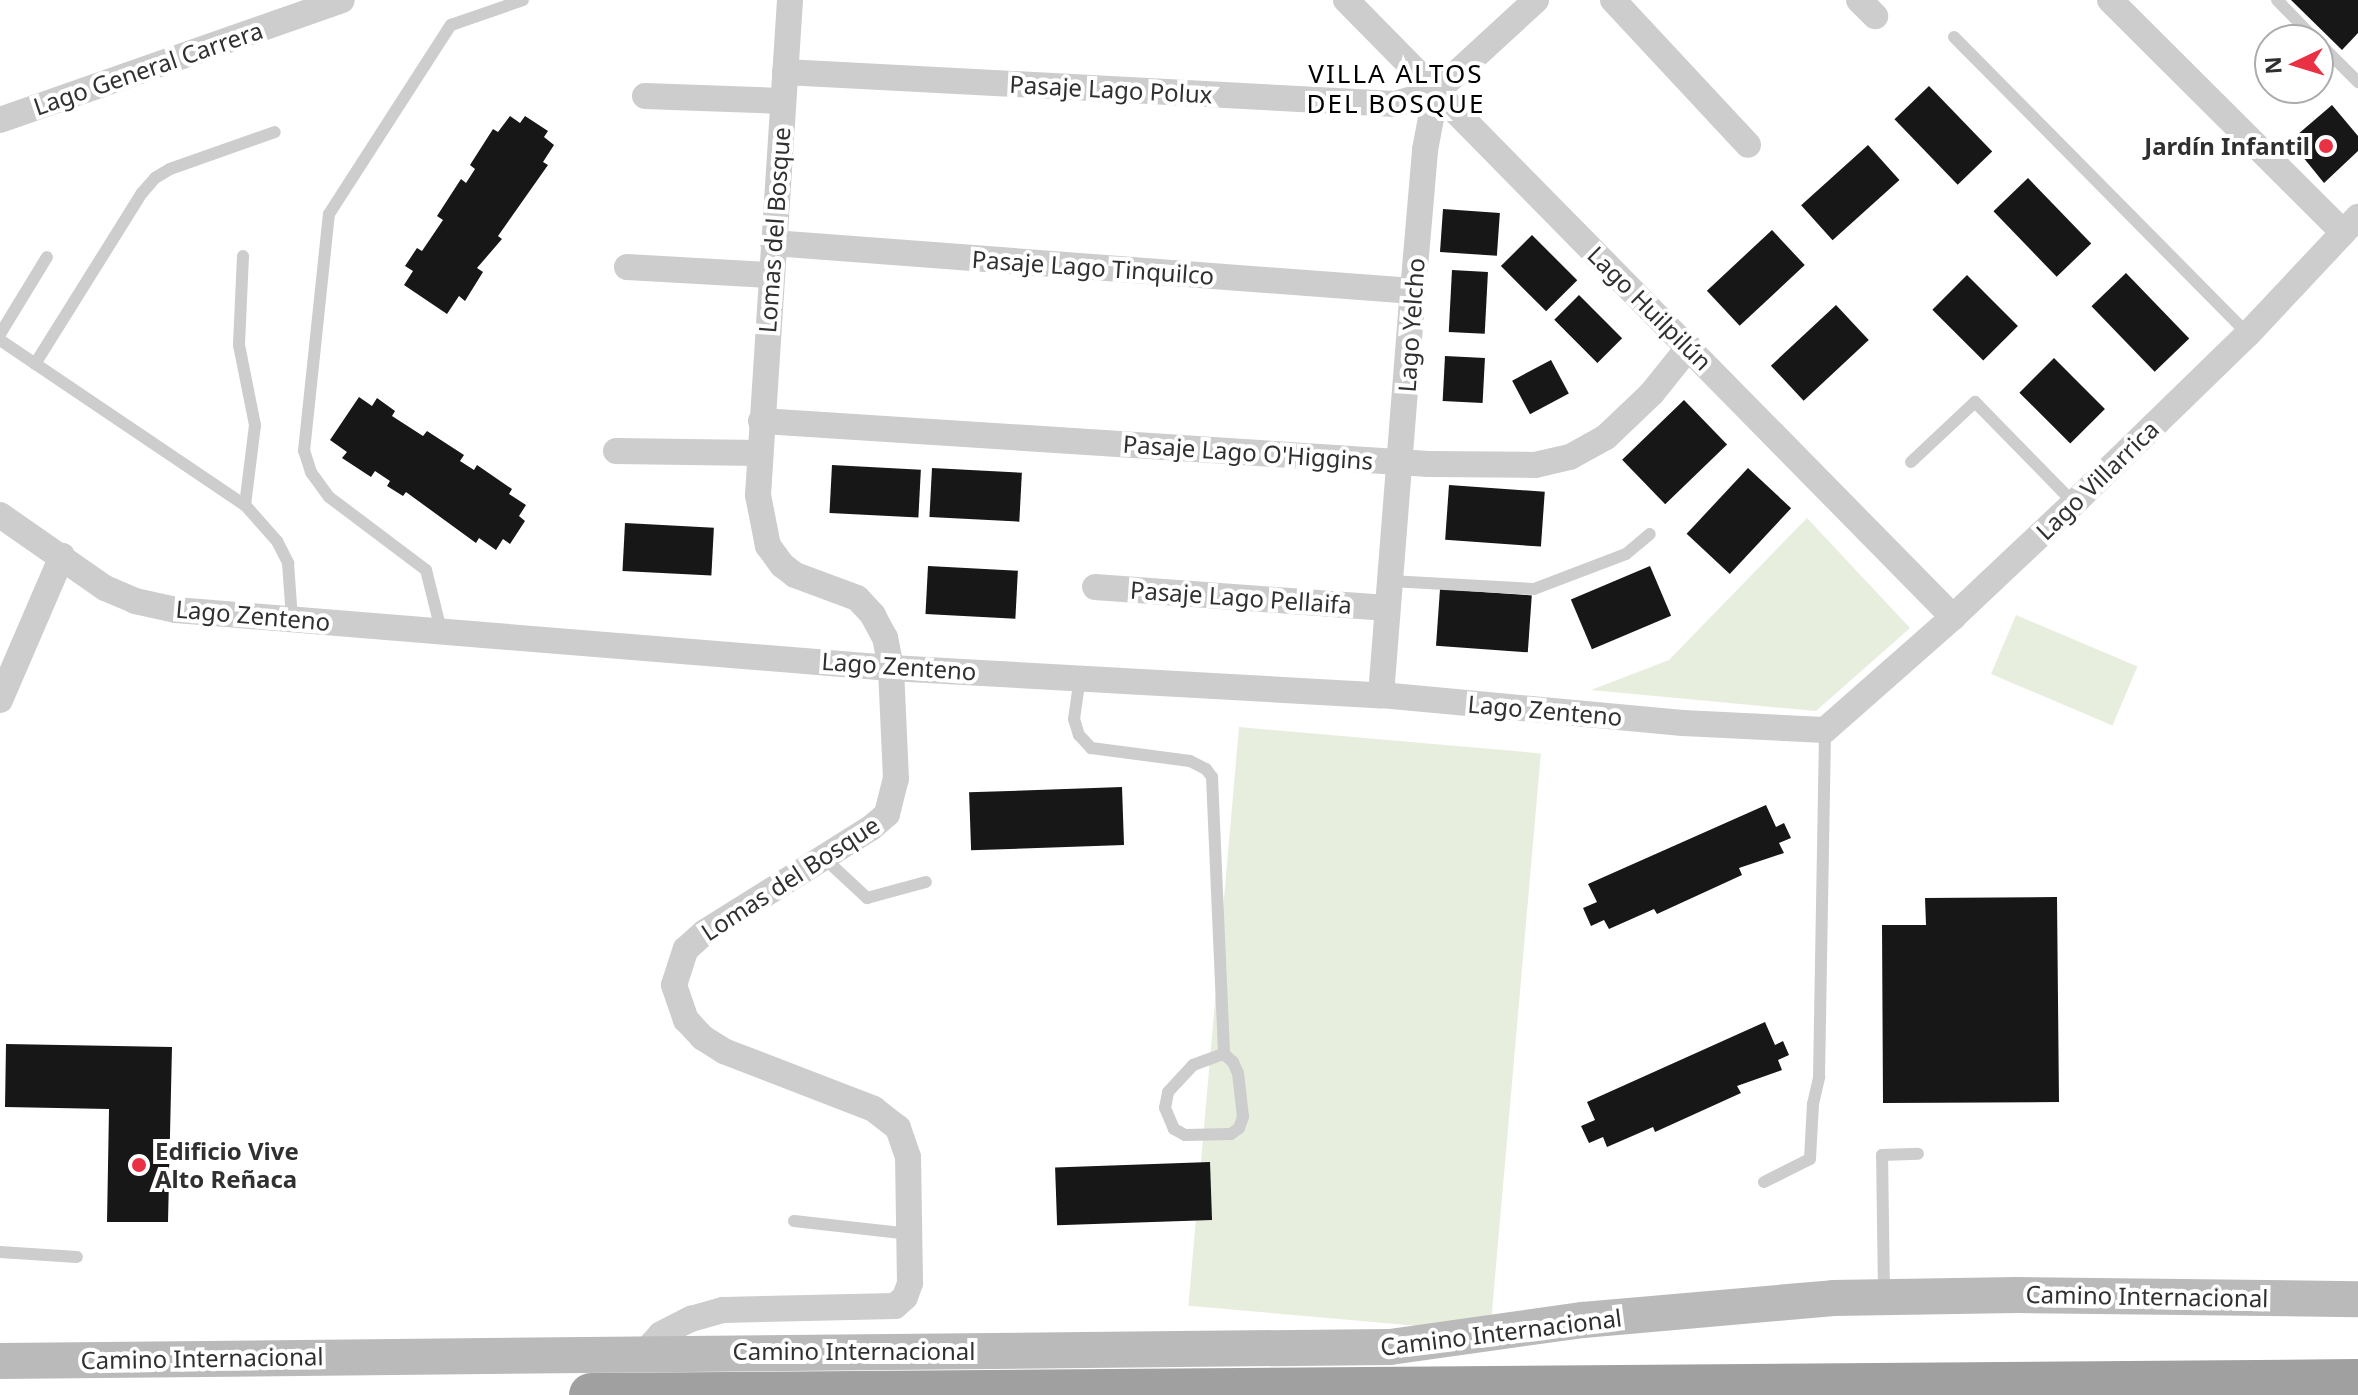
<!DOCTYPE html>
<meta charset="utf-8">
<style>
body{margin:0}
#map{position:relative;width:2358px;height:1395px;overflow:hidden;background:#fff;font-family:"Noto Sans",sans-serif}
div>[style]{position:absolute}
.green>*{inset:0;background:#e7eede;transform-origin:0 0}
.building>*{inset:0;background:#171717;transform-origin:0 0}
.service>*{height:12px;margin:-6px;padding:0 6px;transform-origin:6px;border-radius:6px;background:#cdcdcd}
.minor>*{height:26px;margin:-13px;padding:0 13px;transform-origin:13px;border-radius:13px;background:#cdcdcd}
.secondary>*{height:36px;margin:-18px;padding:0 18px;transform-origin:18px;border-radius:18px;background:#bababa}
.trunk>*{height:44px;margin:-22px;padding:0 22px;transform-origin:22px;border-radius:22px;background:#a0a0a0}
.dots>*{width:22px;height:22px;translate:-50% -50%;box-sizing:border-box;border:4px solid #fff;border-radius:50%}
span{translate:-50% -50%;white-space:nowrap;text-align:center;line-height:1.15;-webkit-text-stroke:8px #fff;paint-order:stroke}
.street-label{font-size:24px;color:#303030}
.poi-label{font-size:24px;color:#303030;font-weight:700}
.right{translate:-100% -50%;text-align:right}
.left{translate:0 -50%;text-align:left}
.neighbourhood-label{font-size:26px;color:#000;letter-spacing:2px}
.north{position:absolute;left:2254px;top:24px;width:80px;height:80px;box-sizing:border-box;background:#fff;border:2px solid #acacac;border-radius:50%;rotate:266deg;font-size:22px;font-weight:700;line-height:32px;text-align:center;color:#303030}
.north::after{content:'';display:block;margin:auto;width:28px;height:36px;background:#ea3043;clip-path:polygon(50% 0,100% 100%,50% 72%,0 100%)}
</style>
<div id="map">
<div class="green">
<div style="clip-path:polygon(1807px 518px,1910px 628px,1816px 711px,1591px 690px,1669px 660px)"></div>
<div style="left:2016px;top:615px;width:132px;height:64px;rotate:23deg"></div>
<div style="left:1239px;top:727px;width:303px;height:581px;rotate:5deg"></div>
</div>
<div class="building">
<div style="clip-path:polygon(2291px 0,2358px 0,2358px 33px,2342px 50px)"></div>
<div style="left:1929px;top:86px;width:91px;height:48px;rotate:46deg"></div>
<div style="clip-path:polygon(2332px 105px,2358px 136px,2358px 151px,2324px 183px,2290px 141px)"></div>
<div style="clip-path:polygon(510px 116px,520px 123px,525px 116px,548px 131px,544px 137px,554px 145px,543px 162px,548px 165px,498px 236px,502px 239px,477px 268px,483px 272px,465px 301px,459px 296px,447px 314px,404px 285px,413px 271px,405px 266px,417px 248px,422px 251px,443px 220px,437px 216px,461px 179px,466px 183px,475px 169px,470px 165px,493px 129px,498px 132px)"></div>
<div style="left:1868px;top:145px;width:47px;height:90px;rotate:48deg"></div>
<div style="left:2028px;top:178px;width:91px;height:48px;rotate:46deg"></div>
<div style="left:1443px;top:209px;width:57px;height:43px;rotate:4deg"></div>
<div style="left:1772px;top:230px;width:48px;height:89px;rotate:47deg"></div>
<div style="left:1532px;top:235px;width:64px;height:44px;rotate:45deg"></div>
<div style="left:1452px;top:270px;width:36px;height:62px;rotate:3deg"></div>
<div style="left:2126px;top:273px;width:91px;height:48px;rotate:46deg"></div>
<div style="left:1967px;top:275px;width:72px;height:49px;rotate:45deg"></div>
<div style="left:1579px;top:295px;width:61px;height:35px;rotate:45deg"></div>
<div style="left:1836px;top:305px;width:48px;height:89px;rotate:47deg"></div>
<div style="left:1445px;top:356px;width:40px;height:45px;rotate:3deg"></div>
<div style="left:2054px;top:358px;width:72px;height:49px;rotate:45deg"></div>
<div style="left:1551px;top:360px;width:38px;height:44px;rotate:62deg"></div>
<div style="clip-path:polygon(359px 397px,372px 406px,377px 398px,395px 411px,392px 416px,423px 436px,427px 431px,464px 455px,460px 461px,474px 470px,477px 465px,512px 489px,509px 494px,526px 505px,519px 516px,525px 521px,510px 544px,503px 539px,496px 550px,479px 538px,476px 543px,406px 492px,403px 496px,387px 486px,390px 481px,375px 471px,371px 477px,342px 458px,347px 452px,330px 440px)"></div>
<div style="left:1684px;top:400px;width:62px;height:86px;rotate:46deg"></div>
<div style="left:832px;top:465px;width:89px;height:48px;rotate:3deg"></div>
<div style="left:932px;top:468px;width:90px;height:49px;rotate:3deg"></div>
<div style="left:1748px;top:468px;width:59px;height:90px;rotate:43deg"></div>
<div style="left:1449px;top:485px;width:96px;height:55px;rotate:4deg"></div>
<div style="left:625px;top:523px;width:89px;height:48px;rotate:3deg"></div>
<div style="left:928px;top:566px;width:90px;height:48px;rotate:3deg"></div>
<div style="left:1650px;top:566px;width:54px;height:86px;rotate:67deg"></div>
<div style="left:1440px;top:589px;width:92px;height:57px;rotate:4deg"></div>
<div style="left:1122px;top:787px;width:58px;height:153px;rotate:88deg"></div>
<div style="clip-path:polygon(1766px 805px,1776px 827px,1784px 823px,1791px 838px,1779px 843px,1784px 853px,1739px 868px,1742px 875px,1657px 914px,1654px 909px,1609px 929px,1604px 920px,1591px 926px,1583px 908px,1597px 902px,1588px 884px)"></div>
<div style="clip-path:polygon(2057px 897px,2059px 1102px,1883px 1103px,1882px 925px,1926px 925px,1925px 898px)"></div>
<div style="clip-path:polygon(1765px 1022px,1775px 1045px,1783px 1041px,1789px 1055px,1778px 1060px,1782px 1070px,1737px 1086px,1741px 1093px,1655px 1132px,1653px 1127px,1607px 1147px,1603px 1137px,1589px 1143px,1581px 1126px,1595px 1120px,1587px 1102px)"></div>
<div style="clip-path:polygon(6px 1044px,172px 1047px,168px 1222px,107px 1222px,109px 1109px,5px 1107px)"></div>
<div style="left:1210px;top:1162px;width:58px;height:155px;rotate:88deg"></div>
</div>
<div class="service">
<div style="left:2277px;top:0;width:56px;rotate:45.7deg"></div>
<div style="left:1954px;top:37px;width:418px;rotate:45.3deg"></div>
<div style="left:2318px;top:42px;width:57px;rotate:45deg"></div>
<div style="left:243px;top:256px;width:89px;rotate:92.6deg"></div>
<div style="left:239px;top:345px;width:82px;rotate:78.7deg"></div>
<div style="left:255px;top:425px;width:81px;rotate:97.1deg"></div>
<div style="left:0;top:334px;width:90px;rotate:-58.6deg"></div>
<div style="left:0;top:340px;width:295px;rotate:34deg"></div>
<div style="left:245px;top:505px;width:48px;rotate:48.4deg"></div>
<div style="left:277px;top:541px;width:25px;rotate:63deg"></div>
<div style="left:288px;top:563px;width:56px;rotate:85.9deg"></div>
<div style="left:35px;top:364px;width:202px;rotate:-58deg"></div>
<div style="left:142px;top:193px;width:20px;rotate:-49deg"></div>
<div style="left:155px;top:178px;width:17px;rotate:-31deg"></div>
<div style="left:170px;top:169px;width:111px;rotate:-19.4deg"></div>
<div style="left:1911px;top:462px;width:88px;rotate:-43.2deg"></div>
<div style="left:1975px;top:402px;width:141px;rotate:45.6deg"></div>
<div style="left:1390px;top:581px;width:144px;rotate:3.2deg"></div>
<div style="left:1534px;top:589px;width:98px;rotate:-20.8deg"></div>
<div style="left:1626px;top:554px;width:31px;rotate:-40deg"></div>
<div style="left:441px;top:630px;width:62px;rotate:-104deg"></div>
<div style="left:426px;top:570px;width:121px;rotate:-143deg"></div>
<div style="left:329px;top:497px;width:31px;rotate:-126deg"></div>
<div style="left:311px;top:472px;width:22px;rotate:-108deg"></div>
<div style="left:304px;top:451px;width:238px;rotate:-84deg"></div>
<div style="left:329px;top:214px;width:225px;rotate:-57.2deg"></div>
<div style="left:451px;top:25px;width:76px;rotate:-19.1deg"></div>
<div style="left:1080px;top:677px;width:42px;rotate:98.1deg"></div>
<div style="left:1074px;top:719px;width:17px;rotate:73deg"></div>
<div style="left:1079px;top:735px;width:18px;rotate:47deg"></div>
<div style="left:1091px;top:748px;width:100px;rotate:7.5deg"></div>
<div style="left:1190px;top:761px;width:18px;rotate:27deg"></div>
<div style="left:1206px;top:769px;width:10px;rotate:53deg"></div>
<div style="left:1212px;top:777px;width:277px;rotate:87.5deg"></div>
<div style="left:824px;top:858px;width:59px;rotate:42.9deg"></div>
<div style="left:867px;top:898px;width:61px;rotate:-15.2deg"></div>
<div style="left:1224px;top:1054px;width:12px;rotate:42deg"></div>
<div style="left:1233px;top:1062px;width:12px;rotate:66deg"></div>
<div style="left:1238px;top:1073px;width:44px;rotate:83.5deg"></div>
<div style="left:1243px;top:1117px;width:12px;rotate:110deg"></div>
<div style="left:1239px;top:1128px;width:10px;rotate:143deg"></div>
<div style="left:1231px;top:1134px;width:46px;rotate:178.8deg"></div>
<div style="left:1185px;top:1135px;width:13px;rotate:-151deg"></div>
<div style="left:1174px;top:1129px;width:23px;rotate:-113deg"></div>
<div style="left:1165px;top:1108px;width:16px;rotate:-79deg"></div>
<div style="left:1168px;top:1092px;width:37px;rotate:-47deg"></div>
<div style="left:1193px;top:1065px;width:33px;rotate:-20deg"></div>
<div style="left:1764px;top:1182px;width:51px;rotate:-26.6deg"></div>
<div style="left:1810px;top:1159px;width:55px;rotate:-86.9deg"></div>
<div style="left:1813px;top:1104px;width:28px;rotate:-77deg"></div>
<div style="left:1819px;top:1077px;width:347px;rotate:-89deg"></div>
<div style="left:794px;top:1221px;width:117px;rotate:6.4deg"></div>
<div style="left:0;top:1252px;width:77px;rotate:3.7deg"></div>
<div style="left:1884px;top:1294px;width:139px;rotate:-90.8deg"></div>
<div style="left:1882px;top:1155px;width:36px;rotate:-2deg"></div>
</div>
<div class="minor">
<div style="left:1346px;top:0;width:866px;rotate:45.47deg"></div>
<div style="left:1613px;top:0;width:198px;rotate:47deg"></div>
<div style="left:1859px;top:0;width:23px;rotate:45deg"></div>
<div style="left:2110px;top:0;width:329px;rotate:44.9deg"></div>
<div style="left:785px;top:72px;width:611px;rotate:3deg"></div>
<div style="left:1395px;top:104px;width:43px;rotate:-16.3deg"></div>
<div style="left:645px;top:96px;width:138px;rotate:2.1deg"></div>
<div style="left:0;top:120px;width:362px;rotate:-19.3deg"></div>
<div style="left:773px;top:243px;width:642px;rotate:4.29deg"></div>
<div style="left:627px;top:267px;width:144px;rotate:3.2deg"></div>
<div style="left:761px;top:421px;width:669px;rotate:3.68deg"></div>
<div style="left:1429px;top:464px;width:106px;rotate:0.5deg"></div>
<div style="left:1535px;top:465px;width:36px;rotate:-13deg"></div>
<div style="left:1570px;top:457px;width:41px;rotate:-29.1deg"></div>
<div style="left:1606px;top:437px;width:64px;rotate:-43.7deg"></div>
<div style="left:1652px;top:393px;width:59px;rotate:-51.2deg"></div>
<div style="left:616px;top:451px;width:143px;rotate:0.8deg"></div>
<div style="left:0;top:515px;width:128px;rotate:34.8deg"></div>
<div style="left:105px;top:588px;width:33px;rotate:23deg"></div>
<div style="left:135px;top:601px;width:42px;rotate:12.4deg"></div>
<div style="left:176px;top:610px;width:717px;rotate:4.64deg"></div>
<div style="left:891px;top:668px;width:491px;rotate:3.2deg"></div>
<div style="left:1381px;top:695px;width:303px;rotate:5.3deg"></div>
<div style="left:1683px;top:723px;width:142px;rotate:2.8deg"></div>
<div style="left:1825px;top:730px;width:171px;rotate:-41.4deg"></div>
<div style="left:1953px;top:617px;width:166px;rotate:-43.3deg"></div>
<div style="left:2074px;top:503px;width:243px;rotate:-44.2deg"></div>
<div style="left:2248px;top:334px;width:161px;rotate:-46.8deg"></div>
<div style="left:1095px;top:587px;width:293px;rotate:4.1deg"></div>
<div style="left:1381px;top:695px;width:405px;rotate:-85.5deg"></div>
<div style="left:1413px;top:291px;width:142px;rotate:-85.1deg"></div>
<div style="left:1425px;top:150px;width:59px;rotate:-79.3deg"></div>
<div style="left:1436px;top:92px;width:136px;rotate:-42.6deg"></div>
<div style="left:0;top:700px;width:157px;rotate:-66.7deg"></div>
<div style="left:644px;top:1353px;width:25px;rotate:-48deg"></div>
<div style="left:661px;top:1334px;width:34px;rotate:-27deg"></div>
<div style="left:691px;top:1319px;width:33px;rotate:-16deg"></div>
<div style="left:723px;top:1310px;width:172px;rotate:-1.3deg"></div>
<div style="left:895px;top:1306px;width:13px;rotate:-42deg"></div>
<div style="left:905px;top:1297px;width:15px;rotate:-70deg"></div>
<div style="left:910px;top:1283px;width:126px;rotate:-90.9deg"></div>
<div style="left:908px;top:1157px;width:31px;rotate:-109deg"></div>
<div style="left:898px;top:1128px;width:31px;rotate:-142deg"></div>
<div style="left:874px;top:1109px;width:161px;rotate:-158.9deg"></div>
<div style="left:724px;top:1051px;width:25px;rotate:-148deg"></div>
<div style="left:703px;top:1038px;width:25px;rotate:-133deg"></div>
<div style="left:686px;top:1020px;width:37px;rotate:-109deg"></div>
<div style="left:674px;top:985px;width:38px;rotate:-72deg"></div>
<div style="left:686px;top:949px;width:25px;rotate:-42deg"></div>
<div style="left:705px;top:932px;width:196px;rotate:-32.1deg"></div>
<div style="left:871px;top:828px;width:21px;rotate:-41deg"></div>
<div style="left:887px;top:814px;width:36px;rotate:-76deg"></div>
<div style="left:896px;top:779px;width:111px;rotate:-92.6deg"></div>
<div style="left:891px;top:668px;width:31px;rotate:-101deg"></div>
<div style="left:885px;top:638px;width:26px;rotate:-118deg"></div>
<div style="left:873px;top:615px;width:23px;rotate:-133deg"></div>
<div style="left:857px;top:598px;width:66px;rotate:-159.6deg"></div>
<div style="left:795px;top:575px;width:16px;rotate:-142deg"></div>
<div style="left:782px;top:565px;width:24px;rotate:-126deg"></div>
<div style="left:768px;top:546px;width:52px;rotate:-101.1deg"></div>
<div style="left:758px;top:495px;width:496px;rotate:-86.3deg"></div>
</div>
<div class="secondary">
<div style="left:0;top:1361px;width:1390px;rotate:-0.58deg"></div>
<div style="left:1390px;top:1347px;width:195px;rotate:-8deg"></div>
<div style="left:1583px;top:1320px;width:251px;rotate:-5deg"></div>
<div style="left:1833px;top:1298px;width:184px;rotate:-0.9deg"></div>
<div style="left:2017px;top:1295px;width:341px;rotate:0.7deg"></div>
</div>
<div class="trunk">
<div style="left:591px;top:1395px;width:1767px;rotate:-0.45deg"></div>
</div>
<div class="dots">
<div style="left:2326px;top:146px;background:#ea3043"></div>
<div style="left:139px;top:1165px;background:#ea3043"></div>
</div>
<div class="street-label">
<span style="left:148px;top:68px;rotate:-19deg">Lago General Carrera</span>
<span style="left:1111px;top:89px;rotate:3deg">Pasaje Lago Polux</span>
<span style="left:774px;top:230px;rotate:-86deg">Lomas del Bosque</span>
<span style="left:1093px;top:267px;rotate:4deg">Pasaje Lago Tinquilco</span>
<span style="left:1650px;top:308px;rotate:45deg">Lago Huilpilún</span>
<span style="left:1411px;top:325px;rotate:-86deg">Lago Yelcho</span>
<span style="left:1248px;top:452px;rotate:4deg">Pasaje Lago O'Higgins</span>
<span style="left:2097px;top:480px;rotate:-44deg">Lago Villarrica</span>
<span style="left:1241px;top:597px;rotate:4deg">Pasaje Lago Pellaifa</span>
<span style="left:253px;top:615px;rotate:5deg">Lago Zenteno</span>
<span style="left:899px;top:666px;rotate:4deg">Lago Zenteno</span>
<span style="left:1545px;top:710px;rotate:5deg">Lago Zenteno</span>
<span style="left:790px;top:878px;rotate:-33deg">Lomas del Bosque</span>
<span style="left:2147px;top:1296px;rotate:1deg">Camino Internacional</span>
<span style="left:1501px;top:1332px;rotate:-7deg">Camino Internacional</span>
<span style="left:854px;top:1351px">Camino Internacional</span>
<span style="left:202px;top:1358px;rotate:-1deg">Camino Internacional</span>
</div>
<div class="poi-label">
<span class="right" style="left:2310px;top:146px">Jardín Infantil</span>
<span class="left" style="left:155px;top:1165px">Edificio Vive<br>Alto Reñaca</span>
</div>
<div class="neighbourhood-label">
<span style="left:1396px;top:89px">VILLA ALTOS<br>DEL BOSQUE</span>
</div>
<div class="north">N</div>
</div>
